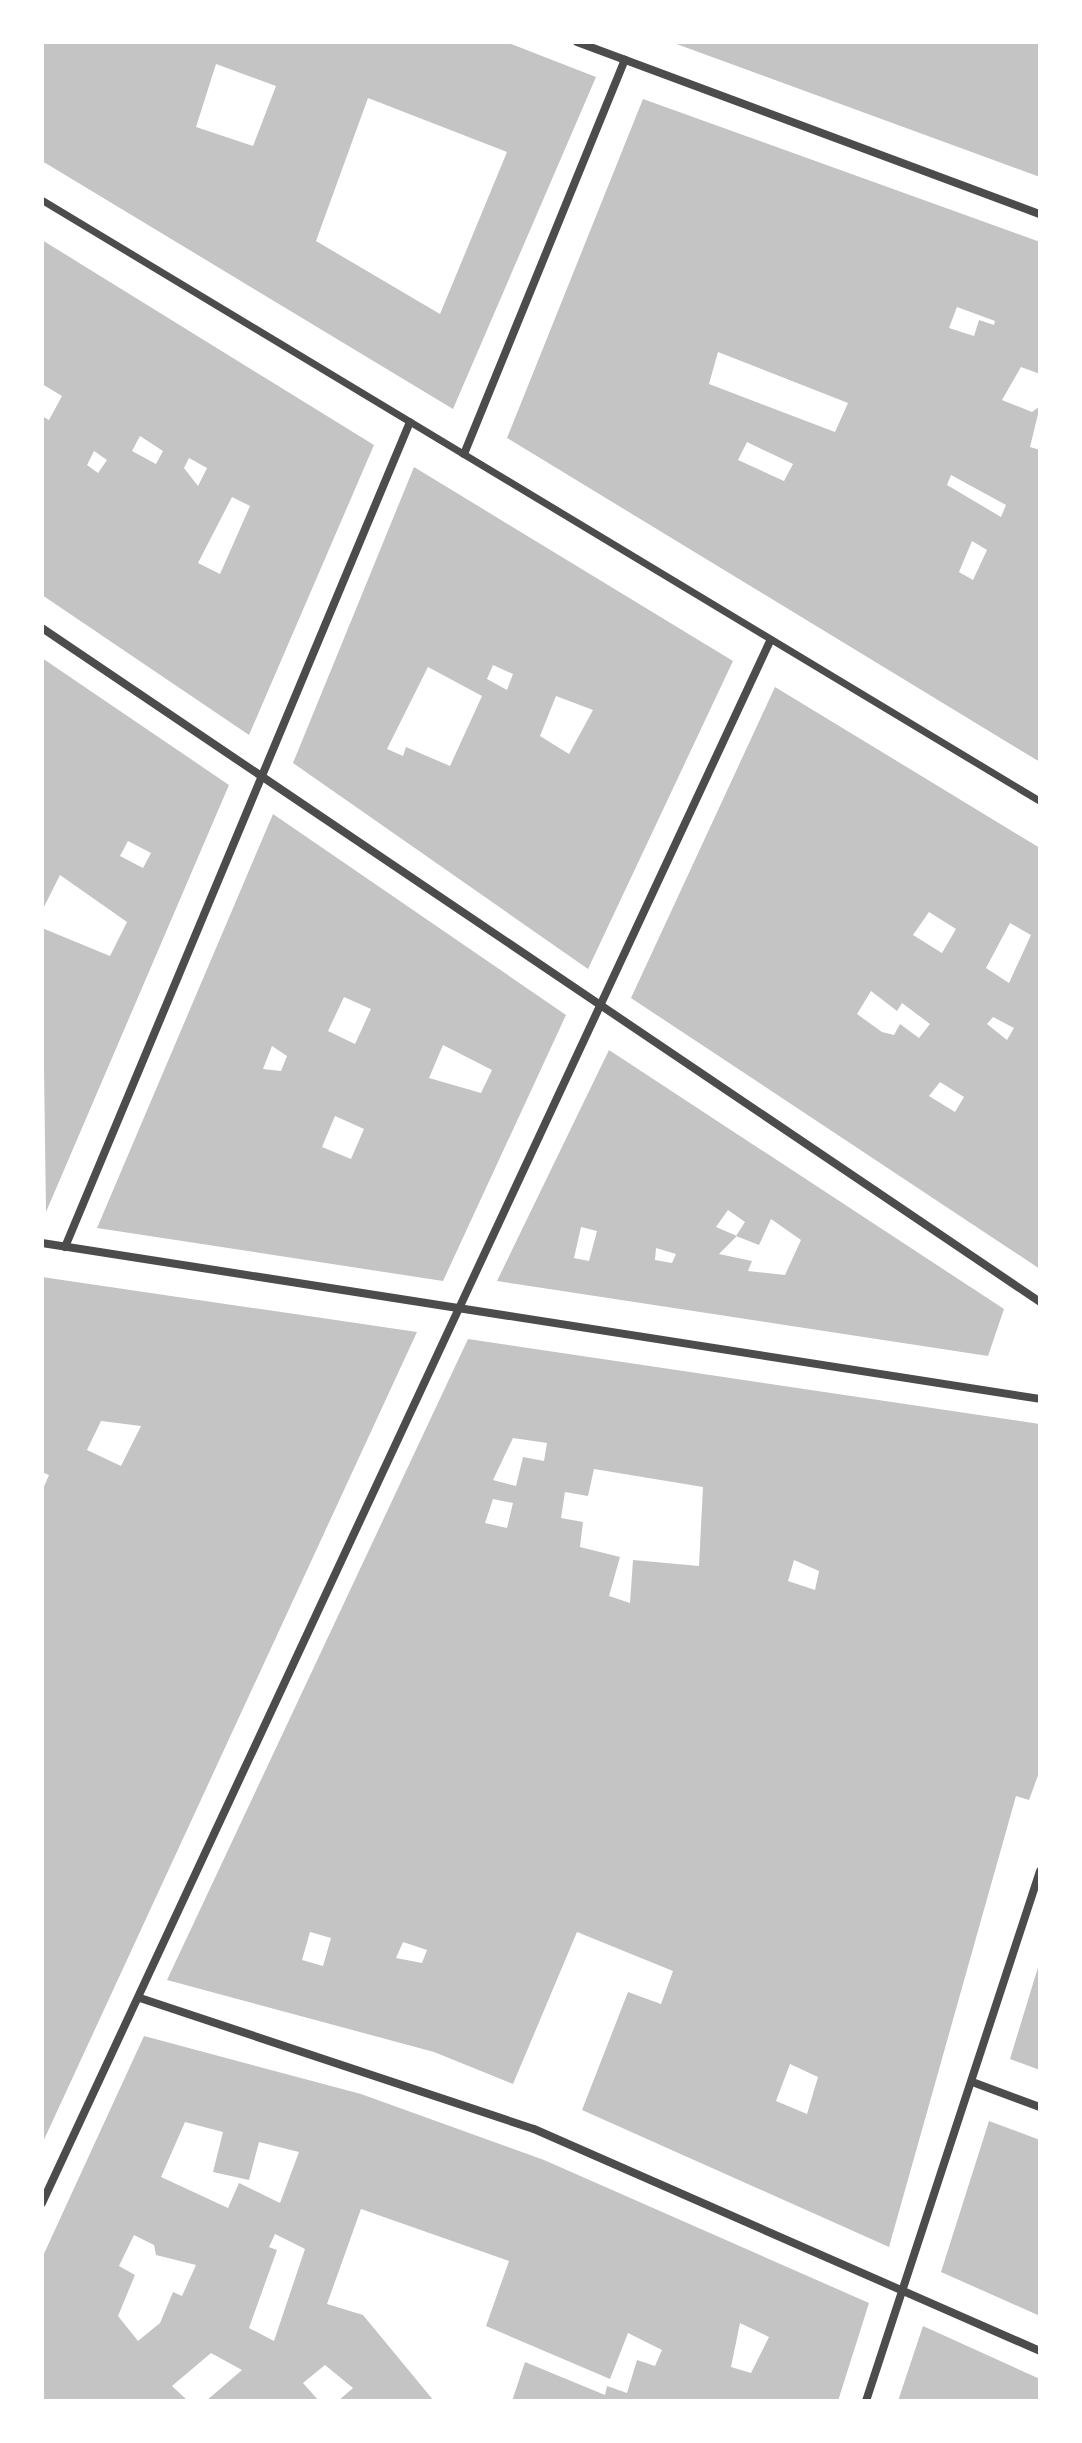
<!DOCTYPE html>
<style>
body{margin:0}
#map{position:relative;width:1082px;height:2443px;overflow:hidden;background:#fff;font-family:"Source Serif 4",serif}
div>[style]{position:absolute}
.building>*{inset:0;background:#c4c4c4}
.pedestrian>*{height:7px;margin:-3.5px;padding:0 3.5px;transform-origin:3.5px;border-radius:3.5px;background:#4c4c4c}
.minor>*{height:8px;margin:-4px;padding:0 4px;transform-origin:4px;border-radius:4px;background:#4c4c4c}
span{translate:-50% -50%;white-space:nowrap;text-align:center;line-height:1.15;-webkit-text-stroke:8px #fff;paint-order:stroke}
.frame{position:absolute;inset:0;border:44px solid #fff;pointer-events:none}
</style>
<div id="map">
<div class="building">
<div style="clip-path:polygon(evenodd,42px 42px,506px 42px,596px 77px,453px 409px,42px 161px,42px 42px,216px 64px,276px 86px,253px 146px,196px 127px,216px 64px,42px 42px,368px 98px,507px 152px,440px 314px,316px 241px,368px 98px)"></div>
<div style="clip-path:polygon(671px 42px,1040px 42px,1040px 177px)"></div>
<div style="clip-path:polygon(evenodd,643px 99px,1040px 242px,1040px 374px,1021px 367px,1002px 400px,1032px 412px,1040px 406px,1030px 447px,1040px 450px,1040px 762px,507px 438px,643px 99px,957px 307px,995px 321px,994px 325px,979px 320px,974px 336px,949px 328px,957px 307px,643px 99px,718px 352px,848px 403px,835px 432px,709px 384px,718px 352px,643px 99px,747px 442px,793px 464px,784px 481px,738px 460px,747px 442px,643px 99px,951px 475px,1006px 505px,1001px 517px,947px 485px,951px 475px,643px 99px,972px 541px,987px 550px,973px 580px,959px 572px,972px 541px)"></div>
<div style="clip-path:polygon(evenodd,42px 240px,374px 445px,249px 735px,42px 595px,42px 416px,49px 420px,62px 396px,42px 384px,42px 240px,140px 436px,163px 451px,156px 464px,132px 451px,140px 436px,42px 240px,94px 451px,107px 460px,98px 473px,87px 465px,94px 451px,42px 240px,189px 458px,207px 468px,198px 486px,184px 468px,189px 458px,42px 240px,232px 497px,250px 506px,220px 574px,198px 563px,232px 497px)"></div>
<div style="clip-path:polygon(evenodd,414px 467px,733px 661px,588px 969px,293px 763px,414px 467px,493px 665px,513px 674px,507px 690px,487px 679px,493px 665px,414px 467px,428px 667px,482px 696px,450px 766px,406px 747px,403px 756px,387px 749px,428px 667px,414px 467px,556px 696px,593px 710px,569px 754px,540px 736px,556px 696px)"></div>
<div style="clip-path:polygon(evenodd,42px 658px,229px 785px,46px 1212px,42px 928px,110px 956px,127px 922px,60px 875px,42px 911px,42px 658px,128px 841px,151px 853px,143px 868px,120px 856px,128px 841px)"></div>
<div style="clip-path:polygon(evenodd,775px 687px,1040px 848px,1040px 1269px,631px 998px,775px 687px,929px 912px,956px 929px,942px 953px,913px 935px,929px 912px,775px 687px,1010px 923px,1031px 935px,1009px 983px,986px 968px,1010px 923px,775px 687px,871px 991px,897px 1011px,902px 1003px,930px 1024px,919px 1038px,900px 1024px,894px 1035px,882px 1032px,857px 1014px,871px 991px,775px 687px,993px 1017px,1014px 1028px,1007px 1040px,987px 1024px,993px 1017px,775px 687px,940px 1082px,964px 1097px,955px 1112px,929px 1096px,940px 1082px)"></div>
<div style="clip-path:polygon(evenodd,273px 814px,566px 1015px,443px 1281px,97px 1228px,273px 814px,344px 997px,371px 1009px,355px 1044px,328px 1031px,344px 997px,273px 814px,443px 1045px,492px 1070px,481px 1093px,429px 1078px,443px 1045px,273px 814px,272px 1046px,287px 1056px,281px 1071px,263px 1069px,272px 1046px,273px 814px,335px 1116px,364px 1129px,351px 1159px,322px 1147px,335px 1116px)"></div>
<div style="clip-path:polygon(evenodd,609px 1050px,1004px 1309px,988px 1356px,497px 1281px,609px 1050px,728px 1210px,745px 1222px,736px 1236px,759px 1245px,771px 1219px,801px 1240px,785px 1275px,748px 1271px,752px 1261px,719px 1254px,737px 1236px,716px 1227px,728px 1210px,609px 1050px,581px 1227px,597px 1231px,589px 1261px,574px 1258px,581px 1227px,609px 1050px,656px 1248px,676px 1254px,672px 1263px,655px 1260px,656px 1248px)"></div>
<div style="clip-path:polygon(evenodd,42px 1277px,417px 1332px,42px 2144px,42px 1491px,49px 1475px,42px 1472px,42px 1277px,101px 1421px,141px 1426px,121px 1466px,87px 1450px,101px 1421px)"></div>
<div style="clip-path:polygon(evenodd,468px 1339px,1040px 1424px,1040px 1770px,1029px 1800px,1016px 1796px,889px 2247px,582px 2110px,628px 1992px,661px 2004px,673px 1971px,577px 1932px,513px 2084px,434px 2052px,167px 1980px,468px 1339px,513px 1438px,547px 1443px,544px 1461px,523px 1457px,516px 1486px,493px 1480px,513px 1438px,468px 1339px,594px 1469px,703px 1487px,699px 1566px,633px 1560px,630px 1603px,609px 1596px,620px 1557px,580px 1547px,583px 1522px,561px 1518px,565px 1492px,588px 1496px,594px 1469px,468px 1339px,493px 1499px,513px 1503px,507px 1528px,485px 1523px,493px 1499px,468px 1339px,794px 1560px,819px 1571px,815px 1590px,788px 1581px,794px 1560px,468px 1339px,310px 1932px,331px 1938px,323px 1966px,302px 1960px,310px 1932px,468px 1339px,403px 1942px,427px 1950px,422px 1963px,396px 1958px,403px 1942px,468px 1339px,790px 2064px,818px 2077px,807px 2114px,776px 2101px,790px 2064px)"></div>
<div style="clip-path:polygon(1039px 1964px,1040px 1964px,1040px 2070px,1010px 2059px)"></div>
<div style="clip-path:polygon(evenodd,144px 2036px,361px 2094px,544px 2160px,869px 2303px,838px 2401px,512px 2401px,525px 2362px,605px 2395px,607px 2386px,627px 2393px,637px 2360px,655px 2366px,662px 2350px,628px 2333px,610px 2379px,486px 2326px,509px 2261px,361px 2209px,327px 2304px,363px 2315px,434px 2401px,338px 2401px,353px 2388px,325px 2365px,303px 2383px,319px 2401px,206px 2401px,242px 2370px,211px 2353px,172px 2386px,188px 2401px,42px 2401px,42px 2258px,144px 2036px,185px 2122px,223px 2132px,213px 2172px,249px 2180px,259px 2142px,299px 2152px,280px 2203px,239px 2183px,228px 2208px,161px 2177px,185px 2122px,144px 2036px,275px 2234px,305px 2249px,274px 2341px,249px 2328px,277px 2250px,269px 2247px,275px 2234px,144px 2036px,134px 2235px,154px 2245px,156px 2255px,196px 2265px,182px 2296px,173px 2292px,160px 2323px,138px 2341px,118px 2316px,135px 2275px,119px 2266px,134px 2235px,144px 2036px,740px 2323px,769px 2337px,751px 2373px,731px 2367px,740px 2323px)"></div>
<div style="clip-path:polygon(989px 2121px,1040px 2140px,1040px 2316px,941px 2272px)"></div>
<div style="clip-path:polygon(923px 2326px,1040px 2379px,1040px 2401px,898px 2401px)"></div>
</div>
<div class="pedestrian">
<div style="left:42px;top:200px;width:1165px;rotate:31.06deg"></div>
</div>
<div class="minor">
<div style="left:577px;top:42px;width:494px;rotate:20.4deg"></div>
<div style="left:464px;top:454px;width:426px;rotate:-67.8deg"></div>
<div style="left:42px;top:628px;width:1204px;rotate:34.03deg"></div>
<div style="left:42px;top:1243px;width:1010px;rotate:8.88deg"></div>
<div style="left:65px;top:1247px;width:894px;rotate:-67.31deg"></div>
<div style="left:140px;top:1998px;width:415px;rotate:18.4deg"></div>
<div style="left:534px;top:2129px;width:553px;rotate:23.69deg"></div>
<div style="left:975px;top:2083px;width:69px;rotate:20.3deg"></div>
<div style="left:42px;top:2203px;width:1723px;rotate:-65.01deg"></div>
<div style="left:866px;top:2401px;width:558px;rotate:-71.82deg"></div>
</div>
<div class="frame"></div>
</div>
